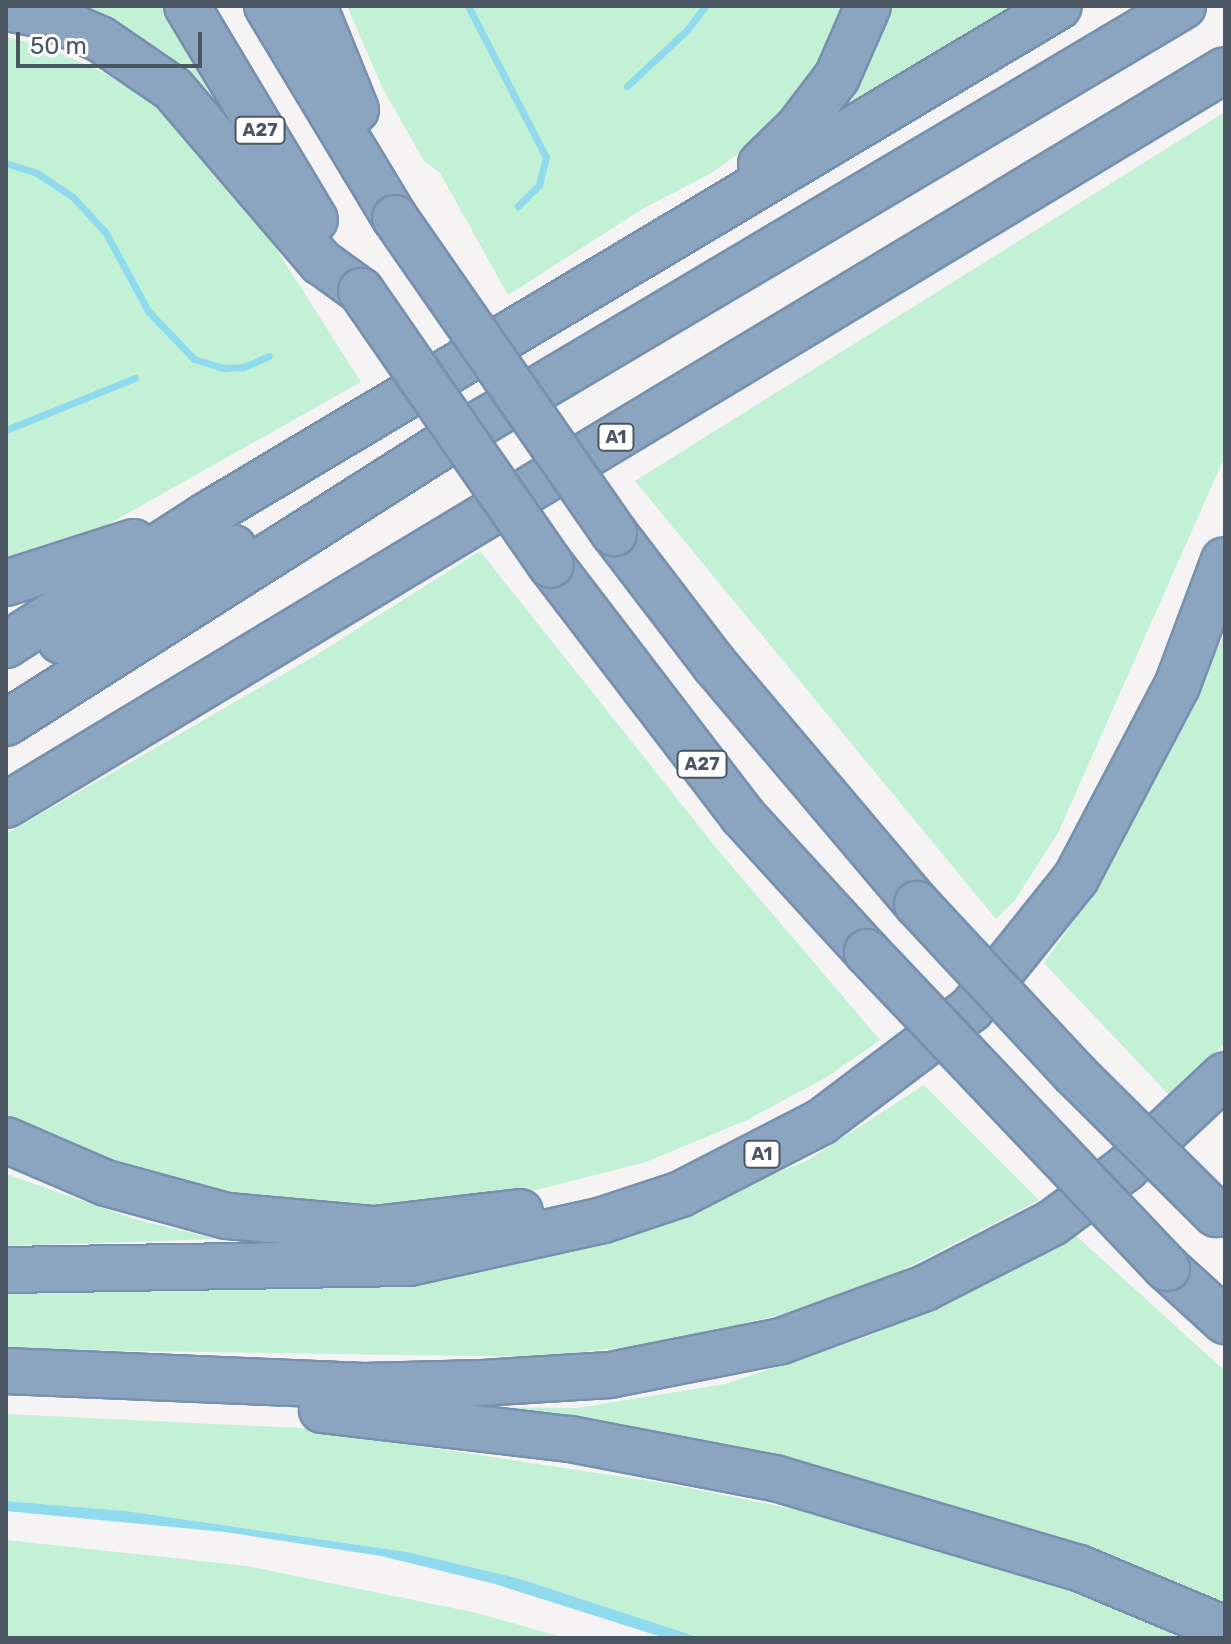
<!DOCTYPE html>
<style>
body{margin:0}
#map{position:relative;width:1231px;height:1644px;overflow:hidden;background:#f5f3f3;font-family:Rubik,sans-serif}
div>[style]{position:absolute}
.green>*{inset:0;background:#c3f1d5}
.water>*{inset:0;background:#90daee}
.stream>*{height:7px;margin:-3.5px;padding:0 3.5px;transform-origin:3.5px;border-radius:3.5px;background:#90daee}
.roads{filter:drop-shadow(2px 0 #7690ad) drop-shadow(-2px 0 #7690ad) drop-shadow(0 2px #7690ad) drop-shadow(0 -2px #7690ad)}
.highway>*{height:44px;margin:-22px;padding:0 22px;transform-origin:22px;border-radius:22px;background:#8ba5c1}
.bridges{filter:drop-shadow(2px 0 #7690ad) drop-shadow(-2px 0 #7690ad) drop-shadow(0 2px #7690ad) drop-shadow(0 -2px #7690ad)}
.highway-bridge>*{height:44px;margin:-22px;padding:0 22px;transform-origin:22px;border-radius:22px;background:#8ba5c1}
span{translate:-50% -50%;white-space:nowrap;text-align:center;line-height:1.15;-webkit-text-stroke:8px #fff;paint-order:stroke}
.shield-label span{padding:2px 6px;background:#fff;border:2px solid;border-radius:6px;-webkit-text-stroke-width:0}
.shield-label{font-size:18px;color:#4a5661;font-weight:700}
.frame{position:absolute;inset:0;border:8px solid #4a5661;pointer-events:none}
.scale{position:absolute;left:16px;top:32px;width:186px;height:36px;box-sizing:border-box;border:4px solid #4a5661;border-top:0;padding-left:10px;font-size:24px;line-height:28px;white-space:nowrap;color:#4a5661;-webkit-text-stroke:6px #fff;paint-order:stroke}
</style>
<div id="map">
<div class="green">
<div style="clip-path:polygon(14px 6px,163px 6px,227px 126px)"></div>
<div style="clip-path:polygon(347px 6px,850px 6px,835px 45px,779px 125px,710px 174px,644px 208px,508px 295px,440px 173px,424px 161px,382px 87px)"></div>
<div style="clip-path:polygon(881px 6px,1024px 6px,810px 134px)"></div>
<div style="clip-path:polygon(6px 37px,47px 47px,100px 71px,152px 101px,194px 137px,240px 192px,361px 382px,105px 526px,6px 563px)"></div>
<div style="clip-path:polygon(1225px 112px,1225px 456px,1058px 833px,1015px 900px,996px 919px,635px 481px)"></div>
<div style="clip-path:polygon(480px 551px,718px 850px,880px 1040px,827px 1077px,747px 1120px,646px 1162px,446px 1213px,184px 1194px,6px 1114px,6px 834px,313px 657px)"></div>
<div style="clip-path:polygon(1225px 634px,1225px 1043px,1171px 1097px,1044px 963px,1103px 880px)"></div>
<div style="clip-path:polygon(924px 1085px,1039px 1200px,879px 1282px,786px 1313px,668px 1342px,542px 1357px,6px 1349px,6px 1284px,641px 1229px,808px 1160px)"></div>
<div style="clip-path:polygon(6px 1174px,134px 1219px,217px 1239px,6px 1246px)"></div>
<div style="clip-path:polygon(1072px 1232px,1225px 1371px,1225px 1606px,451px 1407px,577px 1408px,725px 1384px,869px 1336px,992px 1280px)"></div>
<div style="clip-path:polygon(6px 1414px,300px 1428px,663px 1483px,808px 1512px,1070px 1588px,1188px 1638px,700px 1638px,407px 1552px,126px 1511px,6px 1501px)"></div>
<div style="clip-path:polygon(6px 1540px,247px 1566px,477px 1613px,565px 1638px,6px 1638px)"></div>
</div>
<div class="water">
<div style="clip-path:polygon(6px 1501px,126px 1511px,407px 1552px,520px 1579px,700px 1638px,665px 1638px,495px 1584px,381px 1556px,225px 1532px,6px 1511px)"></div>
</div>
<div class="stream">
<div style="left:468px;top:6px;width:170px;rotate:62.7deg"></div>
<div style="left:546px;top:157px;width:29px;rotate:104deg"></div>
<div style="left:539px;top:185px;width:30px;rotate:135deg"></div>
<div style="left:627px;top:86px;width:82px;rotate:-43deg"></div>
<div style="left:687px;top:30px;width:30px;rotate:-53deg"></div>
<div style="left:6px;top:163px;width:33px;rotate:18deg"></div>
<div style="left:37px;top:173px;width:43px;rotate:33.7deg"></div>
<div style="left:73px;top:197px;width:49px;rotate:47.5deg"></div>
<div style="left:106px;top:233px;width:89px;rotate:61.7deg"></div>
<div style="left:148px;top:311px;width:66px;rotate:46.2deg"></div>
<div style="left:194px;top:359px;width:31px;rotate:17deg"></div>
<div style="left:224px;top:368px;width:20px;rotate:-3deg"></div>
<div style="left:244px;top:367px;width:27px;rotate:-24deg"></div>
<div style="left:6px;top:430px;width:139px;rotate:-22deg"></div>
</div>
<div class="roads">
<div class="highway">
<div style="left:187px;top:6px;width:249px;rotate:59.1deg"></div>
<div style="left:267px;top:6px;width:248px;rotate:58.9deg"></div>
<div style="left:314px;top:6px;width:112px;rotate:68deg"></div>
<div style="left:6px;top:8px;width:42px;rotate:11deg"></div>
<div style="left:47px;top:16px;width:58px;rotate:23.5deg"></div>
<div style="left:100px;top:39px;width:88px;rotate:34.4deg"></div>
<div style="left:173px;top:89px;width:228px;rotate:49.5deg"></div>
<div style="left:321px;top:262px;width:49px;rotate:35.9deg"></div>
<div style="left:761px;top:164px;width:52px;rotate:-44.2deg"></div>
<div style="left:798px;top:128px;width:64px;rotate:-52.6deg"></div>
<div style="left:837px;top:77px;width:77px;rotate:-66.4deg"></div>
<div style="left:614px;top:533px;width:166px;rotate:52.6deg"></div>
<div style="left:715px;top:665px;width:313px;rotate:49.8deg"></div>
<div style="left:551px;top:565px;width:315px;rotate:52.6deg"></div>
<div style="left:742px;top:815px;width:185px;rotate:47.6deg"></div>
<div style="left:6px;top:583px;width:134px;rotate:-17.8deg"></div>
<div style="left:61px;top:641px;width:196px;rotate:-28.4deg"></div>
<div style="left:6px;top:645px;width:239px;rotate:-32.9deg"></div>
<div style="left:207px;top:515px;width:992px;rotate:-30.85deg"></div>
<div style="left:6px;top:723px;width:514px;rotate:-32.45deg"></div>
<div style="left:440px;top:447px;width:864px;rotate:-30.69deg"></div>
<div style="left:6px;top:805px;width:1423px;rotate:-31.09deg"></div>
<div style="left:6px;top:1140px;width:109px;rotate:23.3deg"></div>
<div style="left:106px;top:1183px;width:125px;rotate:15.3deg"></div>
<div style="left:227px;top:1216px;width:148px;rotate:5.1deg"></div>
<div style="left:374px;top:1229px;width:147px;rotate:-6.6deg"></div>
<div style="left:1167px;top:1268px;width:79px;rotate:42.4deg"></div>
<div style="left:6px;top:1270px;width:403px;rotate:-1deg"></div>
<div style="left:409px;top:1263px;width:199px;rotate:-12.5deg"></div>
<div style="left:603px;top:1220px;width:82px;rotate:-18.4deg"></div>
<div style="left:681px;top:1194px;width:157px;rotate:-27.2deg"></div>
<div style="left:821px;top:1122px;width:188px;rotate:-37deg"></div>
<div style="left:971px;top:1009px;width:168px;rotate:-51.3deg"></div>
<div style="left:1076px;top:878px;width:217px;rotate:-62.3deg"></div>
<div style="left:1177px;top:686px;width:134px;rotate:-69.5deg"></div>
<div style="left:6px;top:1371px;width:358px;rotate:2.4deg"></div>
<div style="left:364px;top:1386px;width:118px;rotate:-1.5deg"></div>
<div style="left:482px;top:1383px;width:128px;rotate:-3.6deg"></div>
<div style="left:610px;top:1375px;width:174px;rotate:-11.2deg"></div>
<div style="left:781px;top:1341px;width:153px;rotate:-20.2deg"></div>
<div style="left:925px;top:1288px;width:143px;rotate:-27.1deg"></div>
<div style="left:1052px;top:1223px;width:91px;rotate:-36.5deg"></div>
<div style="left:1125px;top:1169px;width:137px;rotate:-43.2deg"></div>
<div style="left:322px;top:1410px;width:250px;rotate:6.7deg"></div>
<div style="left:570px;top:1439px;width:209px;rotate:10.8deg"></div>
<div style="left:775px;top:1478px;width:317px;rotate:16.5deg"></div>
<div style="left:1079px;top:1568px;width:158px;rotate:22.7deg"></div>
</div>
</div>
<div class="bridges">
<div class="highway-bridge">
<div style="left:395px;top:218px;width:384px;rotate:55.2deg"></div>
<div style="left:361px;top:291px;width:333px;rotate:55.3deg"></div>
<div style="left:917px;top:904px;width:232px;rotate:47.1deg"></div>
<div style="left:1075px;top:1074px;width:199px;rotate:44.8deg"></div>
<div style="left:867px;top:952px;width:436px;rotate:46.5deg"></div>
</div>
</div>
<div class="shield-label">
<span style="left:260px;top:130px">A27</span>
<span style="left:616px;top:437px">A1</span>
<span style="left:702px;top:764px">A27</span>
<span style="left:762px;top:1154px">A1</span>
</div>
<div class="frame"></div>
<div class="scale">50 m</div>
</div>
